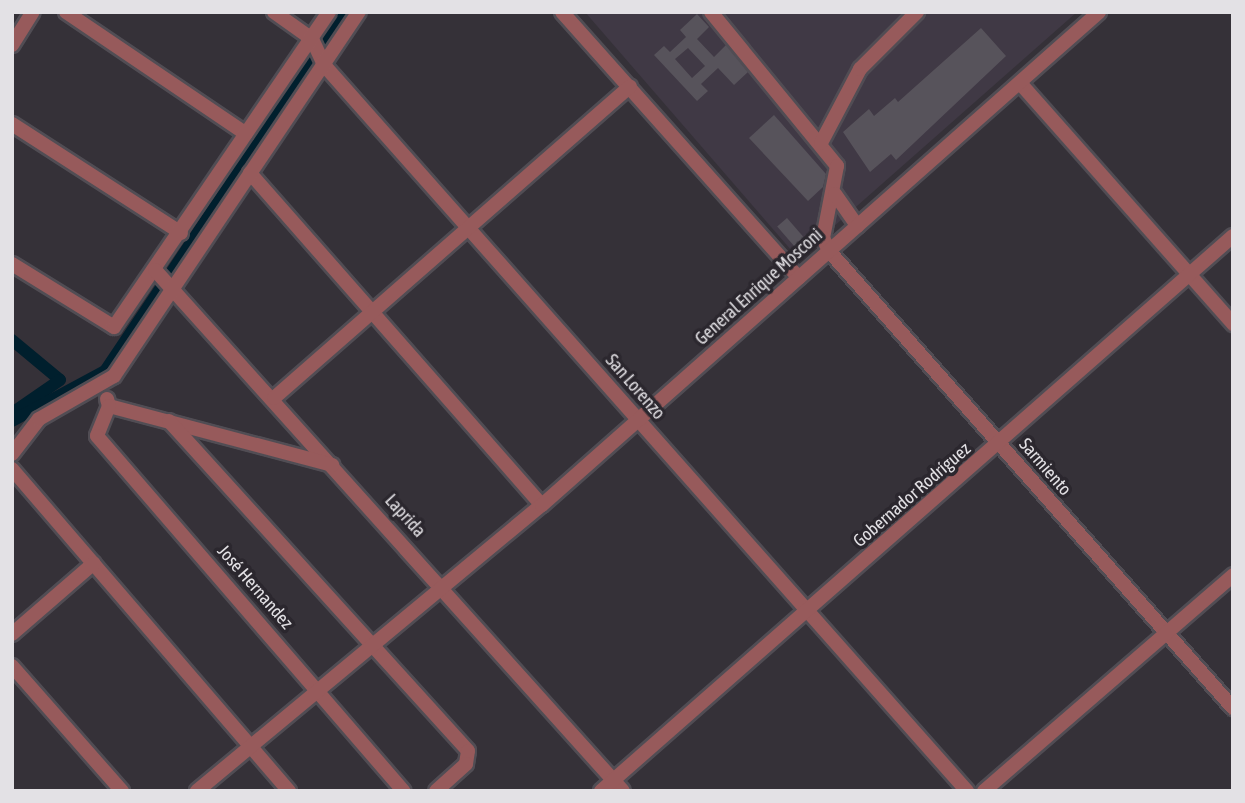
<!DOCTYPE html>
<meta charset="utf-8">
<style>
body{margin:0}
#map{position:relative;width:1245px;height:803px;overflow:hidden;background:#353138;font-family:"Asap Condensed",sans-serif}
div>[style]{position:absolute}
.built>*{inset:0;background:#403945}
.canal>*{height:12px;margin:-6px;padding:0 6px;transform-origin:6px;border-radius:6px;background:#001f2d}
.building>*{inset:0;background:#57535b;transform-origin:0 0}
.roads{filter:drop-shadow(2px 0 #514d54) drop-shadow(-2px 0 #514d54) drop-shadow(0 2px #514d54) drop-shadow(0 -2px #514d54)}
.minor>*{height:14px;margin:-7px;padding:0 7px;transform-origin:7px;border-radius:7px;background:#975a5b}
span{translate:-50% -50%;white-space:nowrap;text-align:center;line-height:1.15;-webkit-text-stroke:7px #2b272e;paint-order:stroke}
.street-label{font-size:18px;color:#e3e1e5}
.frame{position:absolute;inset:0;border:14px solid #e3e1e5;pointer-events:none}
</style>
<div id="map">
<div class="built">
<div style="clip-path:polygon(585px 12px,1077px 12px,798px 258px)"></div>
</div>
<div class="canal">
<div style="left:324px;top:43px;width:37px;rotate:-57deg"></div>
<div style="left:171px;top:273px;width:255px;rotate:-56.4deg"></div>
<div style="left:12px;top:340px;width:62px;rotate:39.8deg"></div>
<div style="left:60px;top:380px;width:58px;rotate:145.5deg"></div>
<div style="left:12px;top:421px;width:106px;rotate:-28.3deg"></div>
<div style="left:105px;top:371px;width:99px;rotate:-56.1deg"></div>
</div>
<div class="building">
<div style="clip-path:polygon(evenodd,697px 14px,709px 27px,697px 39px,714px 57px,726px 45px,748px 72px,734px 85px,718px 68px,701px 84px,708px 91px,697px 101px,654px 55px,664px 46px,670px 52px,686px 37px,680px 30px,697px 14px,688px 48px,705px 66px,692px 78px,675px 59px,688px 48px)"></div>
<div style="clip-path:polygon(981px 28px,1006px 56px,896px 160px,891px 154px,870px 172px,843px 132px,869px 109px,874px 116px,895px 98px,898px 102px)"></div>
<div style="clip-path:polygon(774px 115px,826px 174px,823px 187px,808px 201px,749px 138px)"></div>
<div style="left:787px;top:218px;width:37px;height:13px;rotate:49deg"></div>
</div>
<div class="roads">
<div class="minor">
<div style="left:66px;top:12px;width:217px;rotate:34.1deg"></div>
<div style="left:274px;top:12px;width:47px;rotate:35.4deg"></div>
<div style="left:312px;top:39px;width:29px;rotate:65deg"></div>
<div style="left:324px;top:65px;width:970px;rotate:48.47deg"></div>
<div style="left:562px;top:12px;width:356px;rotate:48.3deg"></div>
<div style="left:711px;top:12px;width:199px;rotate:50.7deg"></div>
<div style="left:837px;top:166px;width:73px;rotate:101deg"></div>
<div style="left:823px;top:238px;width:14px;rotate:65deg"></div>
<div style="left:829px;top:251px;width:610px;rotate:48.52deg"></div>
<div style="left:12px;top:45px;width:39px;rotate:-58deg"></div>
<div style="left:1020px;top:83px;width:322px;rotate:48.5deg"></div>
<div style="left:12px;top:124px;width:201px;rotate:32.8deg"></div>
<div style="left:821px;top:143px;width:84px;rotate:-62.2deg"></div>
<div style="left:860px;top:69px;width:81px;rotate:-45deg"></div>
<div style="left:250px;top:173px;width:442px;rotate:48.7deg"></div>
<div style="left:835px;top:194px;width:39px;rotate:55deg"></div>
<div style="left:12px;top:264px;width:120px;rotate:31.7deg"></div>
<div style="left:114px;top:327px;width:381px;rotate:-55.7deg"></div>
<div style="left:155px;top:270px;width:700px;rotate:48.07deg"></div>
<div style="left:274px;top:398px;width:473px;rotate:-41.2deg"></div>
<div style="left:107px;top:399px;width:7px;rotate:74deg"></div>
<div style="left:109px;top:406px;width:231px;rotate:14.8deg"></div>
<div style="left:109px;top:406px;width:32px;rotate:112deg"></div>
<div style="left:97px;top:436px;width:469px;rotate:49.2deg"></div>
<div style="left:169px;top:421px;width:445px;rotate:47.8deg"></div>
<div style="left:468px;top:751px;width:13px;rotate:99deg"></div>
<div style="left:466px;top:764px;width:40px;rotate:138deg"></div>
<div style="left:12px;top:454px;width:44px;rotate:-52.4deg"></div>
<div style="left:39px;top:419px;width:86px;rotate:-29.8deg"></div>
<div style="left:114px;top:376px;width:439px;rotate:-56.1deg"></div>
<div style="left:12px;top:469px;width:425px;rotate:49.3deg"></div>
<div style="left:12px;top:634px;width:108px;rotate:-40.9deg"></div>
<div style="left:12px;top:666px;width:167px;rotate:48.7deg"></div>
<div style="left:197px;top:791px;width:448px;rotate:-39.7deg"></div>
<div style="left:542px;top:505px;width:744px;rotate:-41.51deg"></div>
<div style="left:601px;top:791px;width:841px;rotate:-41.29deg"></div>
<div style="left:984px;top:791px;width:330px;rotate:-40.9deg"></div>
</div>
</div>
<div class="street-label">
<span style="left:759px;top:287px;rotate:-42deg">General Enrique Mosconi</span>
<span style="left:635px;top:387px;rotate:49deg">San Lorenzo</span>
<span style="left:1045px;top:467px;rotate:49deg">Sarmiento</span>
<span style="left:912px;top:495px;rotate:-41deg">Gobernador Rodríguez</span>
<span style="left:405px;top:516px;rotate:48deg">Laprida</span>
<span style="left:255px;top:587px;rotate:49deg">José Hernandez</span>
</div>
<div class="frame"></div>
</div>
